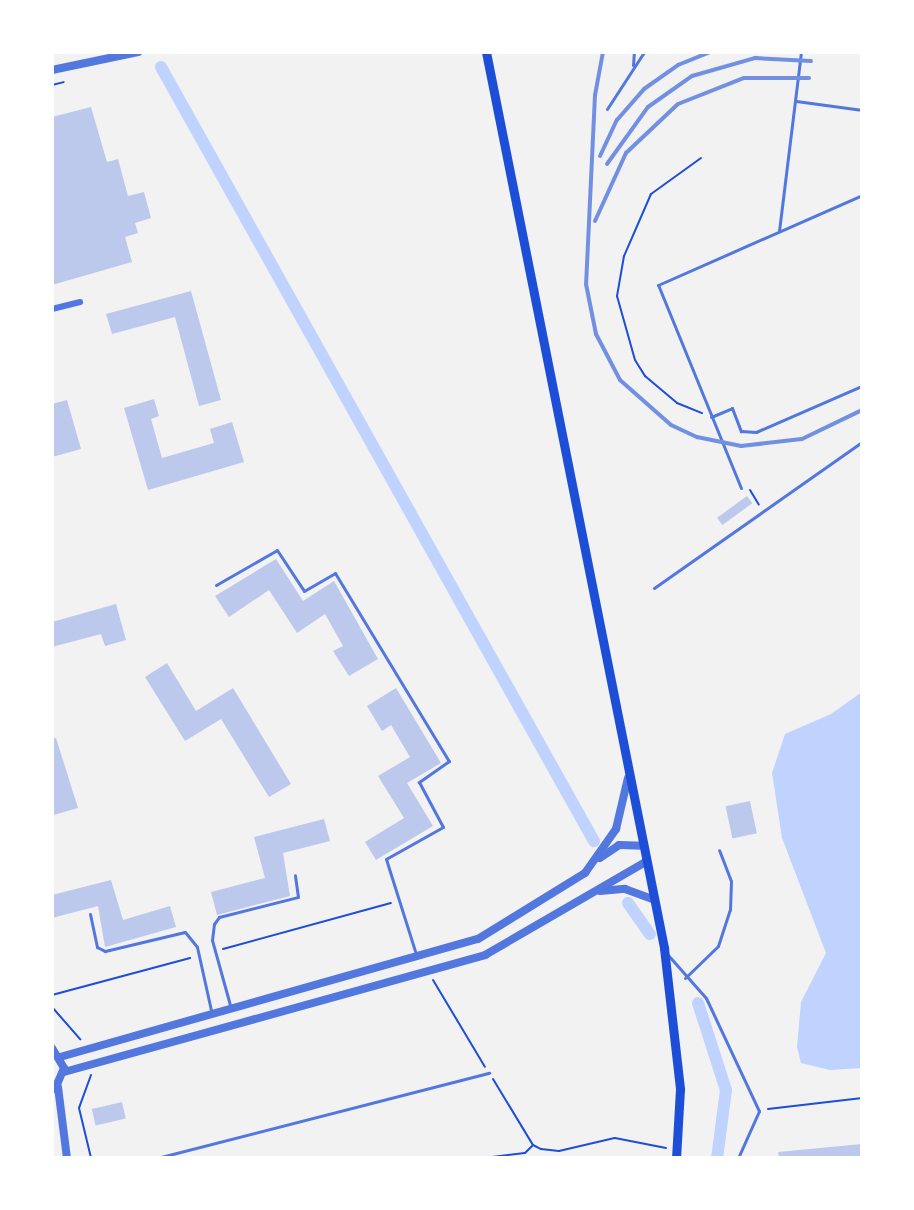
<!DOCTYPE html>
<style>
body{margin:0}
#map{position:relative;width:914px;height:1210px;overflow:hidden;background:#f2f2f2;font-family:Signika,sans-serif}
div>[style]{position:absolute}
.water>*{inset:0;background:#bfd3fe}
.canal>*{height:12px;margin:-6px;padding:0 6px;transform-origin:6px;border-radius:6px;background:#bfd3fe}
.building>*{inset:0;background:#bdc9ec;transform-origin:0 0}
.path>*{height:2px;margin:-1px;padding:0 1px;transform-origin:1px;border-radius:1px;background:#1d4ed8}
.service>*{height:3px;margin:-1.5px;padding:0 1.5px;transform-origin:1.5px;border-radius:1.5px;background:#5277de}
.minor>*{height:6px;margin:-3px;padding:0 3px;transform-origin:3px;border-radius:3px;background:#5277de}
.tertiary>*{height:8px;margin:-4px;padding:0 4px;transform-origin:4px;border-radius:4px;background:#5277de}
.secondary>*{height:9px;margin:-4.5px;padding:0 4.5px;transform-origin:4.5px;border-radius:4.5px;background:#1d4ed8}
.rail>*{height:4px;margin:-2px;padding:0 2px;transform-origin:2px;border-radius:2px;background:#7290e2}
span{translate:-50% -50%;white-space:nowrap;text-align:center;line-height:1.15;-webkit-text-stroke:6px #fff;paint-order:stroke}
.frame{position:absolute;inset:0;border:54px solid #fff;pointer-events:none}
</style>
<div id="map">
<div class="water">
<div style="clip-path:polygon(862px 692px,862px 1068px,830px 1070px,801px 1063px,797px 1047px,801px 1002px,826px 953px,782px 838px,772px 773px,785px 734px,831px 714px)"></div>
</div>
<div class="canal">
<div style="left:161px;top:67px;width:887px;rotate:60.78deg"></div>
<div style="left:628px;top:903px;width:38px;rotate:55deg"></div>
<div style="left:698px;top:1003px;width:91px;rotate:72.2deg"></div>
<div style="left:726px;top:1090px;width:69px;rotate:97.5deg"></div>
</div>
<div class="building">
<div style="clip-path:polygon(91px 107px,107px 162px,118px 159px,128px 196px,144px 192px,151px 218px,135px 223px,138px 233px,125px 237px,132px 262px,52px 285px,52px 117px)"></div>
<div style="clip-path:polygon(191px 291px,221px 400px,199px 406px,175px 317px,112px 334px,106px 314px)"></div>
<div style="clip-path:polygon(154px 399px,159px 416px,151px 419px,162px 458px,214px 443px,210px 429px,232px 422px,244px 462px,148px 490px,124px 408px)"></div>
<div style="clip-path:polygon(67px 400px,81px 449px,52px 457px,52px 404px)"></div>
<div style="left:747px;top:496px;width:9px;height:37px;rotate:54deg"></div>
<div style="clip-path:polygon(276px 559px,303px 601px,334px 581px,378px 659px,349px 676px,333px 651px,343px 646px,325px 614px,297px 633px,269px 590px,229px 617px,215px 596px)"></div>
<div style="clip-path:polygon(116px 604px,126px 640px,105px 646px,101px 634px,52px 647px,52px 622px)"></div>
<div style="clip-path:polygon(167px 663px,196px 711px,233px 688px,291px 784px,269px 797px,221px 719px,185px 741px,145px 677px)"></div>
<div style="clip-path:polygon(396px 688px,441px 763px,407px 783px,433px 826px,376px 860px,365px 842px,404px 818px,378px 776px,410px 757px,391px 725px,382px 731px,367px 706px)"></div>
<div style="clip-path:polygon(56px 738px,78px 808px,54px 815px,52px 739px)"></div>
<div style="left:750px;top:801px;width:33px;height:25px;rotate:78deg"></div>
<div style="clip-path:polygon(324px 819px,330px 841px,283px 853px,290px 896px,217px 915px,211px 892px,265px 878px,254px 837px)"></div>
<div style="clip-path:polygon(111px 880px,123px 920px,170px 906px,176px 927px,105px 947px,98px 906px,52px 918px,52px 895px)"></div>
<div style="left:122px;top:1102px;width:17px;height:31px;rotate:77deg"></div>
<div style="clip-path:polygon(862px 1144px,862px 1158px,779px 1158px,778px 1152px)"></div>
</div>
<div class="path">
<div style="left:52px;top:85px;width:12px;rotate:-14deg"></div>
<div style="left:701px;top:158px;width:62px;rotate:144.2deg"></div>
<div style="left:651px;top:194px;width:68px;rotate:113.5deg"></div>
<div style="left:624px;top:256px;width:41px;rotate:99.9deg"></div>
<div style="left:617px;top:296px;width:66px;rotate:74.3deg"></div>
<div style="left:635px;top:360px;width:19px;rotate:58deg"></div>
<div style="left:645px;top:376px;width:42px;rotate:40.2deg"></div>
<div style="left:677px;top:403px;width:27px;rotate:22deg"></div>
<div style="left:750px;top:490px;width:17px;rotate:59deg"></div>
<div style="left:223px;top:949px;width:174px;rotate:-15.3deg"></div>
<div style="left:433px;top:980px;width:101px;rotate:59.1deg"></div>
<div style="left:52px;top:995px;width:143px;rotate:-15deg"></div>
<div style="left:52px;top:1007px;width:43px;rotate:48.8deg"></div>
<div style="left:91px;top:1075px;width:35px;rotate:110deg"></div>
<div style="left:79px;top:1108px;width:51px;rotate:76.5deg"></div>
<div style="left:493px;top:1079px;width:77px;rotate:58.8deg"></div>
<div style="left:533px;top:1145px;width:9px;rotate:27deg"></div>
<div style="left:541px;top:1149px;width:18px;rotate:6deg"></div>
<div style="left:559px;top:1151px;width:57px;rotate:-13.1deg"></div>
<div style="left:615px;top:1138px;width:52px;rotate:11.1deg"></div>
<div style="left:768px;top:1109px;width:95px;rotate:-6.7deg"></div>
<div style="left:484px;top:1158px;width:41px;rotate:-7deg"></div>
<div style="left:525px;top:1153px;width:10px;rotate:-45deg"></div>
</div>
<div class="service">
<div style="left:633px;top:65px;width:13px;rotate:-86deg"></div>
<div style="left:796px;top:101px;width:67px;rotate:7.8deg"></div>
<div style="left:607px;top:109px;width:68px;rotate:-57deg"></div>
<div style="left:779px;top:231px;width:180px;rotate:-83deg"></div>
<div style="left:711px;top:417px;width:23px;rotate:-23deg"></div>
<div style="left:732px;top:408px;width:25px;rotate:69deg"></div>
<div style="left:741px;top:431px;width:15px;rotate:4deg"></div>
<div style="left:756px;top:432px;width:116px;rotate:-23.5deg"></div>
<div style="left:741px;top:488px;width:219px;rotate:-112.2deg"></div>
<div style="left:658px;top:285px;width:223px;rotate:-23.8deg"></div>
<div style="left:216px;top:585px;width:70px;rotate:-29.8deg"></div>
<div style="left:277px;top:550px;width:49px;rotate:56.6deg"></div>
<div style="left:304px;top:591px;width:36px;rotate:-30deg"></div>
<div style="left:335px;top:573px;width:220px;rotate:58.8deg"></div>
<div style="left:449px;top:761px;width:37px;rotate:145deg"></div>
<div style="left:419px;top:782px;width:51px;rotate:61.9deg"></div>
<div style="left:443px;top:827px;width:65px;rotate:150.7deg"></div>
<div style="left:386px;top:859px;width:100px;rotate:72.5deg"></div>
<div style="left:654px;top:588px;width:254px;rotate:-35.1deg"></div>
<div style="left:90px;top:914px;width:34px;rotate:78deg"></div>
<div style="left:97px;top:947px;width:9px;rotate:27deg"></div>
<div style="left:105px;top:951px;width:82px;rotate:-13.4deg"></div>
<div style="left:185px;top:932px;width:19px;rotate:51deg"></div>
<div style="left:197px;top:947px;width:65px;rotate:77.5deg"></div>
<div style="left:668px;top:955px;width:57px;rotate:48.5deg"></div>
<div style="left:706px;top:998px;width:125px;rotate:64.9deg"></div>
<div style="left:759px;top:1111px;width:51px;rotate:114.1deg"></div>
<div style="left:685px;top:978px;width:46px;rotate:-44.1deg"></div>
<div style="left:718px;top:946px;width:38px;rotate:-72deg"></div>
<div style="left:730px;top:910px;width:29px;rotate:-88deg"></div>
<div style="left:731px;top:881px;width:33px;rotate:-111deg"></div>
<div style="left:230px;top:1005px;width:67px;rotate:-105.5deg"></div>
<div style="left:212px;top:940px;width:16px;rotate:-83deg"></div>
<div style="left:214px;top:924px;width:9px;rotate:-54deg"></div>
<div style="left:219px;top:917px;width:81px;rotate:-14.2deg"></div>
<div style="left:298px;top:897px;width:22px;rotate:-98deg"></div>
<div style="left:157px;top:1158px;width:343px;rotate:-14.4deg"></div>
</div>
<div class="minor">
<div style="left:52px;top:309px;width:29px;rotate:-14deg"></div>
</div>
<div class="tertiary">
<div style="left:52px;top:70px;width:88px;rotate:-11.8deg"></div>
<div style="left:600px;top:858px;width:23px;rotate:-34deg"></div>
<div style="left:619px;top:845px;width:24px;rotate:2deg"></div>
<div style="left:600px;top:891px;width:25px;rotate:-5deg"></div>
<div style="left:625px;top:889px;width:32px;rotate:20deg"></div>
<div style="left:52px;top:1048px;width:23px;rotate:59deg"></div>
<div style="left:64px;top:1068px;width:23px;rotate:113deg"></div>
<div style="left:60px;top:1057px;width:434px;rotate:-15.8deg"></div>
<div style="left:478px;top:939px;width:126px;rotate:-31.7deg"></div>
<div style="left:585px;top:873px;width:54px;rotate:-54.8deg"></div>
<div style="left:616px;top:829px;width:52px;rotate:-76.8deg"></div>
<div style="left:64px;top:1072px;width:437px;rotate:-15.5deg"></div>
<div style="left:485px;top:955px;width:187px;rotate:-30.1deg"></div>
<div style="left:58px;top:1087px;width:72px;rotate:82.8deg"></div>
</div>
<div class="secondary">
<div style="left:486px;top:52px;width:914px;rotate:78.76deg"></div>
<div style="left:664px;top:948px;width:142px;rotate:83.5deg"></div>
<div style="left:680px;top:1089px;width:69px;rotate:93.3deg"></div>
</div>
<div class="rail">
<div style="left:603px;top:52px;width:44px;rotate:100.5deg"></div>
<div style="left:595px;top:95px;width:189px;rotate:92.7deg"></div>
<div style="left:586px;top:284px;width:51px;rotate:78.7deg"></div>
<div style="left:596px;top:334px;width:52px;rotate:62.4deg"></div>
<div style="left:620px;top:380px;width:68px;rotate:41.4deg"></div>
<div style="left:671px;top:425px;width:29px;rotate:25deg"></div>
<div style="left:697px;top:437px;width:45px;rotate:11.6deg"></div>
<div style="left:741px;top:446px;width:61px;rotate:-6.5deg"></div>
<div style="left:802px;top:439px;width:67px;rotate:-25.8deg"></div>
<div style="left:600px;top:156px;width:40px;rotate:-65deg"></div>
<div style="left:617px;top:120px;width:41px;rotate:-48.9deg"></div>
<div style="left:644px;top:89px;width:42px;rotate:-35.2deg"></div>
<div style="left:678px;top:65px;width:35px;rotate:-22deg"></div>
<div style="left:607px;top:164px;width:70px;rotate:-54.3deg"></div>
<div style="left:648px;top:107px;width:54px;rotate:-35.2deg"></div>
<div style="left:692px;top:76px;width:66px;rotate:-15.9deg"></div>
<div style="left:755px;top:58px;width:56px;rotate:3.1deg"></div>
<div style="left:595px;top:221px;width:75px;rotate:-65.5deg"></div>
<div style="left:626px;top:153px;width:71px;rotate:-43.3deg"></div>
<div style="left:678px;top:104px;width:71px;rotate:-21.5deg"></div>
<div style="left:744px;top:78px;width:65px"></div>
</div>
<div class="frame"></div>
</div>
